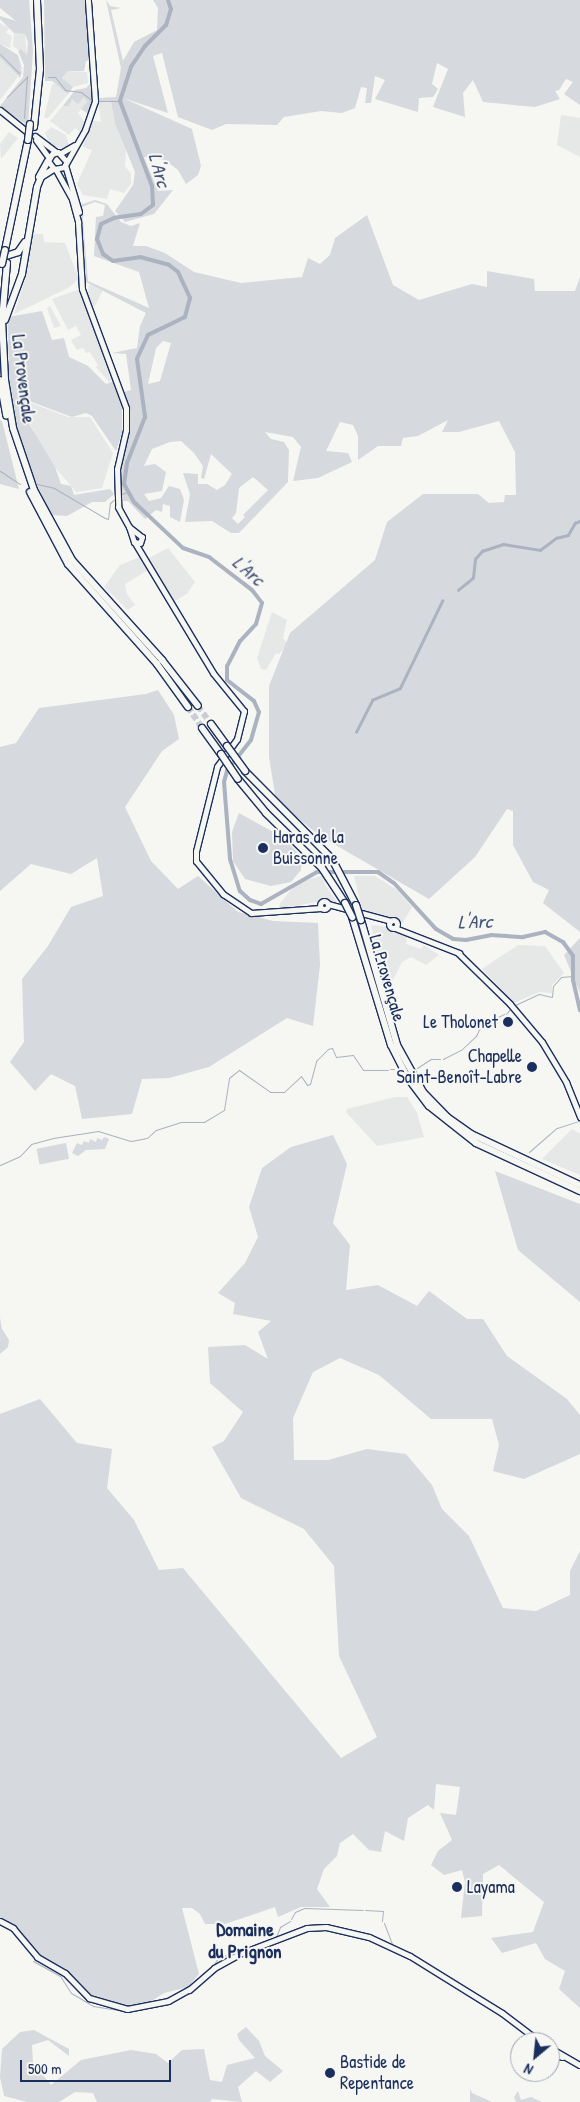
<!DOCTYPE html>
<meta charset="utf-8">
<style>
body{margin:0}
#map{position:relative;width:580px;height:2102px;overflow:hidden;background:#f6f6f2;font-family:"Patrick Hand",sans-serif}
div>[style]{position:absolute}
.built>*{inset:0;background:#e6e7e7}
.green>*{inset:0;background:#d6d9dd;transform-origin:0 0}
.stream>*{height:1px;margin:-0.5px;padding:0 0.5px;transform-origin:0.5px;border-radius:0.5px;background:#abb2c0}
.canal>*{height:2.5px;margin:-1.25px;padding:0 1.25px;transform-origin:1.25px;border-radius:1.25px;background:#abb2c0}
.river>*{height:4px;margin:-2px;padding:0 2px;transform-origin:2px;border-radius:2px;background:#abb2c0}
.highway-tunnel>*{height:6px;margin-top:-3px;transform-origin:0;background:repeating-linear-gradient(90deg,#caced4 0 6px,transparent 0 9px)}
.roads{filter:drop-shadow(1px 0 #1b2f5e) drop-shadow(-1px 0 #1b2f5e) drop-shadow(0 1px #1b2f5e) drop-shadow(0 -1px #1b2f5e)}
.major>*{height:5px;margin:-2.5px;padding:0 2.5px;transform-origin:2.5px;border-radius:2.5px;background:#f6f6f2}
.major>.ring{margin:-2.5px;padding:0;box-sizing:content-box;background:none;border:5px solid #f6f6f2;border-radius:50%}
.highway>*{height:6px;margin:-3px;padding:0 3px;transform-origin:3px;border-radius:3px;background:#f6f6f2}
.bridges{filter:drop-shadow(1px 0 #1b2f5e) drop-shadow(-1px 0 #1b2f5e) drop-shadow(0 1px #1b2f5e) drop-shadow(0 -1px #1b2f5e)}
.highway-bridge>*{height:6px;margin:-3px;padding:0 3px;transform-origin:3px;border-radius:3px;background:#f6f6f2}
.dots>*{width:14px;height:14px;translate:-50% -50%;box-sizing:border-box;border:2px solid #f6f6f2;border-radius:50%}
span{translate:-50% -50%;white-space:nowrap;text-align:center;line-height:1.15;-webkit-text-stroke:4px #f6f6f2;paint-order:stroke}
.street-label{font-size:18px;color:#1b2f5e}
.poi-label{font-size:18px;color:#1b2f5e}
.left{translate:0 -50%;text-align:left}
.right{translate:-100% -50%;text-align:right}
.water-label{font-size:19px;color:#46567b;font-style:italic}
.neighbourhood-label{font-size:19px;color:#1b2f5e;font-weight:700}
.north{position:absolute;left:510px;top:2032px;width:50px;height:50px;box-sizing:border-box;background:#f6f6f2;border:1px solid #9ea6b7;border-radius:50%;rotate:208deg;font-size:14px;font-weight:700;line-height:20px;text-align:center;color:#1b2f5e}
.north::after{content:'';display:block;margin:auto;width:18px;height:22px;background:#1b2f5e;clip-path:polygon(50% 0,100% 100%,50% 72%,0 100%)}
.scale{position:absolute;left:20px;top:2060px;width:151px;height:22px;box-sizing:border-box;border:2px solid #1b2f5e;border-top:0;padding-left:6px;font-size:15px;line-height:18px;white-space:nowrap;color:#1b2f5e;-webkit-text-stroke:4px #f6f6f2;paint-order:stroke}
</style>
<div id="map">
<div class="built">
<div style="clip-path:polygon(0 23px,9px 28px,6px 33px,12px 36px,10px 48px,0 44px)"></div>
<div style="clip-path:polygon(14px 33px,25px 34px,27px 56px,13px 46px)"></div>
<div style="clip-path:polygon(0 58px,18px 77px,0 100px)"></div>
<div style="clip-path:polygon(68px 71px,87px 72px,88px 83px,73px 87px,62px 79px)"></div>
<div style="clip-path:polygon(52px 84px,58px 84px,68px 94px,48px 118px,44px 118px)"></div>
<div style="clip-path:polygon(73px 94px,84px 97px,87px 102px,78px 113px,85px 123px,80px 132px,75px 128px,69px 135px,50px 121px)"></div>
<div style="clip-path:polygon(98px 101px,111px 101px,126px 148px,125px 166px,131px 174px,131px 184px,124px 193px,110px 189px,107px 199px,83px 195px,77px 184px,92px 150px,83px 147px,87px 128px,91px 120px,101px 122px)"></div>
<div style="clip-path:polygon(561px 115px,580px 118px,580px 157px,557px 145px)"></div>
<div style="clip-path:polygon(51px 127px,66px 135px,69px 145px,63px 149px,50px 144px,45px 133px)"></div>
<div style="clip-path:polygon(9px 132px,18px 138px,1px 159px,0 144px)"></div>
<div style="clip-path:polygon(31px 234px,43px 234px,44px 242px,65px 243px,79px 279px,68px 288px,14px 314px,25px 280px)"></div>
<div style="clip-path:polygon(89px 284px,103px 290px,95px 306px,92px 305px,88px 293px)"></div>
<div style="clip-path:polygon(80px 289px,113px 373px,109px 375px,113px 379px,109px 382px,96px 367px,98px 365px,90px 352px,86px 353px,83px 348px,77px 350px,71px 340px,81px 335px,76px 326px,68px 330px,52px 299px)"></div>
<div style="clip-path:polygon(50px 306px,61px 326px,54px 328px,47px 308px)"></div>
<div style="clip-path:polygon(31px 403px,68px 417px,90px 417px,113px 453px,102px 488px,76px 492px,44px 454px,28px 419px)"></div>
<div style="clip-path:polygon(168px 548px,195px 582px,187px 594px,173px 602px,147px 559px)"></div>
<div style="clip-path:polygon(140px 557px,148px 570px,125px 584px,127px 594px,135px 605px,128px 610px,104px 587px,120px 565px)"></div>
<div style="clip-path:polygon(272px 612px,287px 620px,283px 638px,288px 644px,279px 654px,276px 653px,266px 670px,261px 669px,257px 658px)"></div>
<div style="clip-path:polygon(324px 875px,327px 879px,324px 883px,337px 902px,334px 905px,321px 901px,279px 909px,280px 903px,297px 883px)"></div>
<div style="clip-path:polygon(354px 876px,375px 876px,397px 890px,412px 907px,402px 924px,362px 909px)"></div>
<div style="clip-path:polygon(371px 925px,388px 927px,407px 935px,406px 944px,421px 949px,424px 945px,439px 955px,426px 965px,411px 957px,402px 962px,386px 993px)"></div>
<div style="clip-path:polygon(518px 945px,545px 946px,564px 973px,552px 985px,552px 993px,539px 992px,514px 1003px,482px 969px)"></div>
<div style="clip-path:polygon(395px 1097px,407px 1097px,417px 1113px,424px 1137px,377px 1146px,346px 1112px,347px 1109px)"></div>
<div style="clip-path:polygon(572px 1129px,580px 1134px,580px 1175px,542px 1159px)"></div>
</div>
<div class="green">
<div style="clip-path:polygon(0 0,29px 0,33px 51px,28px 126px,0 106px,23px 77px,24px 65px,18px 51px,21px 49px,27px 55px,28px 42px,25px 34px,14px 33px,0 19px,0 16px,16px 21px,0 8px)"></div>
<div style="clip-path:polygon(44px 0,86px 0,93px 60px,86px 61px,84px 71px,68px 71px,62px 78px,73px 87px,68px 94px,52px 81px,45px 81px)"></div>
<div style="clip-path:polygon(106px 0,110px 6px,121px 8px,111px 10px,123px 61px,134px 42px,157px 30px,158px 8px,153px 0,580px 0,580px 105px,564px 94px,573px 82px,566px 79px,559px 90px,555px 91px,560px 99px,535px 107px,483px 102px,473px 80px,463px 93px,465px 117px,433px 107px,448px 69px,437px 63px,432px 84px,438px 89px,433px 97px,419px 98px,418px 112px,375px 99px,385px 80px,375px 76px,371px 103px,365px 103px,367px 88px,361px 87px,355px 108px,342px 113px,321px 111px,284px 117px,277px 125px,226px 124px,212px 130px,178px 117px,162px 53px,153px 56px,168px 113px,123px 98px,192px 129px,201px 166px,198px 175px,186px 184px,178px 170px,165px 160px,144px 157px,158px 191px,173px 190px,154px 214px,125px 222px,115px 211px,133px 185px,135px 172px,115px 123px,111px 101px,98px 101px,98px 98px,116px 97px,121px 68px)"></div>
<div style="clip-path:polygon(0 44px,18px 55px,22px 70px,19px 67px,22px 72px,20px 78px,0 58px)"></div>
<div style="clip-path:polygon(90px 84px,93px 98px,88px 114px,81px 109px,87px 102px,84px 97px,78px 104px,72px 99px,69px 106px,63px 106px,75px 90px,86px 88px)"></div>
<div style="clip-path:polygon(evenodd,95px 200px,107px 204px,121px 222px,131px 226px,140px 223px,133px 246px,146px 246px,165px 253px,194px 272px,241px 283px,302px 277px,308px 258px,320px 264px,330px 255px,335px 238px,367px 215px,393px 285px,419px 300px,472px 284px,487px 287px,487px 271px,534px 279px,535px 291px,575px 291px,580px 277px,580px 932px,543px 903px,549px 890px,533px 882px,513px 845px,513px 811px,507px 809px,475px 857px,429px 899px,320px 836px,276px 800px,269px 757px,269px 686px,290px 633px,375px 560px,387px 522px,423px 494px,478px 494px,489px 503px,504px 502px,505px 495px,516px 495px,515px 452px,499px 421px,459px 432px,442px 432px,448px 420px,418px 436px,403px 438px,401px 446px,378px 446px,358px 460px,358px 436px,353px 425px,340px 422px,326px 451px,348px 453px,352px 462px,318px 478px,293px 481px,301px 447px,293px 437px,265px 432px,271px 439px,284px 442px,289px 450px,288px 482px,239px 533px,231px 533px,212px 521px,185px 522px,190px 494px,183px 473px,198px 474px,198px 484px,207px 484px,217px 490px,225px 485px,232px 474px,211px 454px,204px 479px,201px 478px,203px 466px,194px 453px,181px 441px,170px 442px,152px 449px,144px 466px,155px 464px,166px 472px,162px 491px,144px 494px,149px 501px,161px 498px,169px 486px,180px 489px,184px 500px,180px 522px,170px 517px,170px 506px,163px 504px,162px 512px,156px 510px,145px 519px,128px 501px,120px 501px,119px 467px,128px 410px,124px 392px,131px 390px,126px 354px,112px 353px,137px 348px,140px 326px,146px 313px,86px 282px,80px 205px,95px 200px,95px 202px,105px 205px,103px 216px,96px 217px,94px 256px,139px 272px,149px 308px,88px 281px,82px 207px,95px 202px,95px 200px,163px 341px,171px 343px,160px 381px,148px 384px,156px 348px,163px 341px,95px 200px,253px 477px,268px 490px,243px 515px,245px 517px,238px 524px,232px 518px,236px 513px,239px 488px,253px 477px)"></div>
<div style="clip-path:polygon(42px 311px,52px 340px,64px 338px,69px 357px,88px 366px,106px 384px,114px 381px,122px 408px,122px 433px,116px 451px,92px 416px,86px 413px,72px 417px,29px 401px,25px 417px,55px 467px,61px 484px,71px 486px,74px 495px,110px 489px,114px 494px,105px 502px,92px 502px,67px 516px,51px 515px,25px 458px,9px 396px,8px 317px)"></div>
<div style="clip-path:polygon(0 420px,2px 421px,19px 489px,0 484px)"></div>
<div style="clip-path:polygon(158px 690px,174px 715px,179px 739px,162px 751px,125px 807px,151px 861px,178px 889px,198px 876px,238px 912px,273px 921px,318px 923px,320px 965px,313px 1026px,287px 1018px,209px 1067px,169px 1078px,142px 1079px,132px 1114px,82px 1119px,75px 1086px,51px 1074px,35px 1091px,10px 1062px,24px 1042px,22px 979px,48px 946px,71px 907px,103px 896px,97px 858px,71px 874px,31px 864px,0 891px,0 747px,16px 743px,39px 708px,146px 694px)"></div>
<div style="clip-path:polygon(239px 813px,284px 838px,302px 858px,301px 870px,291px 882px,271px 886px,245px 879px,233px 861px,232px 832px)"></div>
<div style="clip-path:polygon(580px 938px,580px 993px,564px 955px)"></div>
<div style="clip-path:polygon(333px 1135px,347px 1164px,333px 1223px,350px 1245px,346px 1290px,378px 1285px,417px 1306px,429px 1291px,467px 1319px,483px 1319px,507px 1356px,567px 1399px,580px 1415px,580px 1454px,524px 1479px,493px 1471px,499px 1445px,492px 1419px,431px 1419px,379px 1375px,340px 1358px,313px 1372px,293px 1418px,294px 1460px,328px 1460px,367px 1449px,406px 1454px,432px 1485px,442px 1509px,469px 1536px,503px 1608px,536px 1611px,570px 1595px,570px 1571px,580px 1551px,580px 2008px,559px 1989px,565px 1971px,545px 1959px,536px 1943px,502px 1953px,491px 1938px,533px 1932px,544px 1902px,499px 1865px,483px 1874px,482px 1916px,461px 1918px,465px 1882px,462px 1870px,444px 1875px,431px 1865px,438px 1851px,452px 1840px,440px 1813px,456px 1815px,460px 1787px,436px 1784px,434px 1810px,428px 1805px,408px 1818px,404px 1841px,385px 1831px,381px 1852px,369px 1850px,353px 1834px,340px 1843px,337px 1856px,324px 1869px,317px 1889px,330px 1907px,301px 1907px,278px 1917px,275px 1907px,225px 1924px,205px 1924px,200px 1914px,192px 1908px,182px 1908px,199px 1974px,188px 1987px,164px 1993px,148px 2003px,128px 2006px,91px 1997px,35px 1952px,11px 1924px,0 1919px,0 1414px,40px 1399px,77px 1443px,112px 1449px,107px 1488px,134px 1520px,159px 1570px,183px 1568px,341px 1758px,377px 1737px,339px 1656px,334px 1566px,304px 1529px,241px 1498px,212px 1447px,224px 1441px,243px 1412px,210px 1383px,208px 1347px,245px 1345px,268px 1359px,258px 1332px,271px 1321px,233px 1314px,235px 1303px,218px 1293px,245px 1263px,258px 1237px,249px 1207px,262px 1168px,291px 1147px)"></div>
<div style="clip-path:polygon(104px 1137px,109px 1139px,105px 1149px,86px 1150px,78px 1156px,72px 1153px,77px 1143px,82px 1145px,84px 1141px,89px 1143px,90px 1139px,96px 1142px,97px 1138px,102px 1140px)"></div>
<div style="left:66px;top:1143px;width:16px;height:30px;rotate:79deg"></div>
<div style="clip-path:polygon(495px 1171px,580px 1204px,580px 1302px,518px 1250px)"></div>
<div style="clip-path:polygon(0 1318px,2px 1329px,9px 1340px,8px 1347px,0 1354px)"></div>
<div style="clip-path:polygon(246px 2027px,259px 2041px,265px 2056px,283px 2071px,270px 2082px,256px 2071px,238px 2087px,242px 2102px,212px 2099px,210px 2102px,97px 2102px,93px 2093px,75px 2092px,59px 2102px,27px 2102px,4px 2096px,0 2077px,2px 2049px,20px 2032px,34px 2030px,69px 2049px,69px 2056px,48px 2040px,32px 2045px,33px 2063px,51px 2085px,81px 2060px,131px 2050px,156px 2054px,168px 2063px,182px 2050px,204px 2049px,210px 2080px,222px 2082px,227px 2065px,255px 2058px,239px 2040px,237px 2034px)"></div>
<div style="clip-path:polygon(470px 2089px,472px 2093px,492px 2102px,470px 2102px)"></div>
<div style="clip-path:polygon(518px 2091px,521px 2100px,531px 2097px,542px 2102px,516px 2102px,514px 2097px)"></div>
</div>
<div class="stream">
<div style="left:0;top:54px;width:27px;rotate:45deg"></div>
<div style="left:48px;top:77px;width:7px"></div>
<div style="left:55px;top:77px;width:16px;rotate:52deg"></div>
<div style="left:65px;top:90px;width:16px;rotate:7deg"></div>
<div style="left:81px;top:92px;width:15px;rotate:37deg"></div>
<div style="left:7px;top:97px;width:28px;rotate:-45deg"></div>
<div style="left:97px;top:101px;width:23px"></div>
<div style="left:24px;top:118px;width:42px;rotate:-85.9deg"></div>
<div style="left:0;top:471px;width:24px;rotate:33deg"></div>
<div style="left:37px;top:484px;width:17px;rotate:13deg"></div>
<div style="left:54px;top:488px;width:59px;rotate:30.5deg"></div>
<div style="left:105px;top:518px;width:3px;rotate:18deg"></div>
<div style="left:108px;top:519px;width:16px;rotate:-83deg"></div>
<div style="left:110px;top:503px;width:8px;rotate:-40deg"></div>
<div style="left:119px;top:495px;width:9px;rotate:-21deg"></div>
<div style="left:513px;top:1006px;width:29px;rotate:-25deg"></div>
<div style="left:539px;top:994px;width:13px;rotate:13deg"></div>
<div style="left:552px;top:997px;width:11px;rotate:-85deg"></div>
<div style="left:553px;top:986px;width:12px;rotate:-48deg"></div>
<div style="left:561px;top:977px;width:12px;rotate:-5deg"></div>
<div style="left:506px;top:1014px;width:6px;rotate:-51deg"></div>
<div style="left:443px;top:1059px;width:20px;rotate:-27deg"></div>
<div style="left:461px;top:1050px;width:21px;rotate:-43deg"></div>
<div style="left:476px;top:1036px;width:14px;rotate:-65deg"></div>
<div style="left:482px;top:1023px;width:15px"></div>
<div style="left:497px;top:1023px;width:6px;rotate:-81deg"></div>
<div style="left:498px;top:1017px;width:7px;rotate:-27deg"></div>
<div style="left:417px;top:1068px;width:17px;rotate:-33deg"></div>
<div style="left:431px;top:1059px;width:9px"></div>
<div style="left:390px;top:1069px;width:4px"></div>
<div style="left:529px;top:1152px;width:37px;rotate:-41deg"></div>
<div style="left:557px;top:1128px;width:23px;rotate:-18deg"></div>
<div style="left:0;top:1165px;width:22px;rotate:-24deg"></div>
<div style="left:20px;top:1156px;width:16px;rotate:-47deg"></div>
<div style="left:31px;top:1144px;width:23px;rotate:-15deg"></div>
<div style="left:53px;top:1138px;width:46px;rotate:-8.8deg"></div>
<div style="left:98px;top:1131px;width:34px;rotate:17deg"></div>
<div style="left:131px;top:1141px;width:16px;rotate:-11deg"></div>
<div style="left:147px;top:1138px;width:12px;rotate:-42deg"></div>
<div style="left:156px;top:1130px;width:26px;rotate:-18deg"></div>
<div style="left:181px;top:1122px;width:23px"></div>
<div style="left:204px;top:1122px;width:23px;rotate:-31deg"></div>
<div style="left:224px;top:1110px;width:32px;rotate:-81deg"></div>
<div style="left:229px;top:1078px;width:13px;rotate:-39deg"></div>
<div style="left:239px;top:1070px;width:38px;rotate:35deg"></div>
<div style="left:270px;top:1092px;width:14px"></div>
<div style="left:284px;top:1092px;width:23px;rotate:-43deg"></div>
<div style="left:301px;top:1076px;width:11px;rotate:56deg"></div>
<div style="left:307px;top:1085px;width:3px;rotate:-18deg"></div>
<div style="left:310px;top:1084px;width:24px;rotate:-75deg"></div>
<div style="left:316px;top:1061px;width:17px;rotate:-45deg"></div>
<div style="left:328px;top:1049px;width:4px;rotate:-14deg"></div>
<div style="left:332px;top:1048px;width:10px;rotate:66deg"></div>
<div style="left:336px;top:1057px;width:17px;rotate:-7deg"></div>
<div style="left:353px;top:1055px;width:18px;rotate:56deg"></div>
<div style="left:363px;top:1070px;width:25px"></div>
<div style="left:365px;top:1910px;width:18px;rotate:3deg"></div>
<div style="left:383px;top:1911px;width:10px;rotate:96deg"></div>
<div style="left:291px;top:1919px;width:8px;rotate:-60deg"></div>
<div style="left:295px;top:1912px;width:10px;rotate:-24deg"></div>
<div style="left:304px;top:1908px;width:59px;rotate:1.9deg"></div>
<div style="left:384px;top:1923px;width:25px;rotate:69deg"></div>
<div style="left:33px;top:1961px;width:31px;rotate:29deg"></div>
<div style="left:60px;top:1976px;width:20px;rotate:57deg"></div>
<div style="left:71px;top:1993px;width:14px;rotate:30deg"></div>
<div style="left:83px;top:2000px;width:12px;rotate:31deg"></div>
<div style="left:93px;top:2006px;width:33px;rotate:9deg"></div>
<div style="left:213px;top:1966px;width:9px;rotate:-58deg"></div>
<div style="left:218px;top:1958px;width:62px;rotate:-19.9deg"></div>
<div style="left:276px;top:1937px;width:11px;rotate:-68deg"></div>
<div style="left:280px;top:1927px;width:12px;rotate:-31deg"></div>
<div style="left:186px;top:1989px;width:16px;rotate:-43deg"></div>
<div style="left:161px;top:2000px;width:14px;rotate:-21deg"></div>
</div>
<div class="canal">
<div style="left:458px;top:590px;width:19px;rotate:-39deg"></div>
<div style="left:473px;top:578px;width:19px;rotate:-84deg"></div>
<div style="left:475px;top:559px;width:11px;rotate:-49deg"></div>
<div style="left:482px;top:551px;width:22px;rotate:-18deg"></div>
<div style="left:503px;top:544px;width:37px;rotate:9deg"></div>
<div style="left:540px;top:550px;width:20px;rotate:-37deg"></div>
<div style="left:556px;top:538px;width:12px;rotate:-14deg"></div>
<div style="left:568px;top:535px;width:14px;rotate:-60deg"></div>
<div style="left:575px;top:523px;width:5px;rotate:-22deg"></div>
<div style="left:356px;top:732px;width:36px;rotate:-63deg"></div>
<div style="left:372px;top:700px;width:30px;rotate:-23deg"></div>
<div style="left:400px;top:688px;width:97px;rotate:-64.2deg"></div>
</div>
<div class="river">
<div style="left:168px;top:0;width:9px;rotate:72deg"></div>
<div style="left:171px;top:9px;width:17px;rotate:107deg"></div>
<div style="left:166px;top:25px;width:30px;rotate:135deg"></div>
<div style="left:145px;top:46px;width:25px;rotate:124deg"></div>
<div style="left:131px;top:67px;width:36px;rotate:108deg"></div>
<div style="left:120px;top:101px;width:91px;rotate:69.4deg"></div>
<div style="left:152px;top:186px;width:19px;rotate:87deg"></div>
<div style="left:153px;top:205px;width:15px;rotate:143deg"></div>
<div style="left:141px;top:214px;width:27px;rotate:172deg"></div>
<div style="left:114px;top:218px;width:14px;rotate:155deg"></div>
<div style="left:101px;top:224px;width:16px;rotate:105deg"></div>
<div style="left:97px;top:239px;width:16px;rotate:68deg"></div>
<div style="left:103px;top:254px;width:12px;rotate:35deg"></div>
<div style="left:113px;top:261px;width:27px;rotate:-8deg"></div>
<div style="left:140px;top:257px;width:30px;rotate:15deg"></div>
<div style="left:169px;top:265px;width:11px;rotate:38deg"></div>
<div style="left:178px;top:272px;width:29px;rotate:65deg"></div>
<div style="left:190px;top:298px;width:20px;rotate:105deg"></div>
<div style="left:185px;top:317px;width:41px;rotate:154.1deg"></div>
<div style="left:148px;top:335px;width:26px;rotate:115deg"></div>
<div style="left:137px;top:359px;width:59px;rotate:82.1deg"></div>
<div style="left:145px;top:417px;width:49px;rotate:111.4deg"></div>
<div style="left:127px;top:463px;width:21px;rotate:98deg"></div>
<div style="left:124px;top:484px;width:21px;rotate:61deg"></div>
<div style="left:134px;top:502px;width:67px;rotate:43.2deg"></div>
<div style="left:183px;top:548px;width:28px;rotate:19deg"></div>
<div style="left:209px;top:557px;width:54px;rotate:37.5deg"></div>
<div style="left:252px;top:590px;width:16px;rotate:52deg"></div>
<div style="left:262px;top:603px;width:22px;rotate:106deg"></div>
<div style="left:256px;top:624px;width:23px;rotate:133deg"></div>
<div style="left:240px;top:641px;width:28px;rotate:117deg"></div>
<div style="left:227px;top:666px;width:14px;rotate:90deg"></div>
<div style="left:227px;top:680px;width:34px;rotate:38deg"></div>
<div style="left:254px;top:701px;width:12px;rotate:66deg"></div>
<div style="left:259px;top:712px;width:29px;rotate:106deg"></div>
<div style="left:251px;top:740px;width:39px;rotate:128deg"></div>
<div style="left:227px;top:771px;width:11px;rotate:105deg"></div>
<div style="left:224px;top:782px;width:77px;rotate:85.5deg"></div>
<div style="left:230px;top:859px;width:34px;rotate:73deg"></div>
<div style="left:240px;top:891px;width:13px;rotate:42deg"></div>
<div style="left:250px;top:900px;width:12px;rotate:20deg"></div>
<div style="left:261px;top:904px;width:64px;rotate:-29.7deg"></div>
<div style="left:317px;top:872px;width:61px"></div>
<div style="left:378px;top:872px;width:19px;rotate:35deg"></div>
<div style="left:394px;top:883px;width:62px;rotate:47.6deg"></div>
<div style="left:436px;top:929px;width:20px;rotate:30deg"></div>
<div style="left:453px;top:939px;width:13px;rotate:4deg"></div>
<div style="left:466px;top:940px;width:25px;rotate:-11deg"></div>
<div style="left:491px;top:935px;width:32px;rotate:4deg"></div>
<div style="left:523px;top:937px;width:23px;rotate:-13deg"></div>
<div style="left:545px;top:932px;width:21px;rotate:29deg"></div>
<div style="left:563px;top:942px;width:17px;rotate:54deg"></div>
<div style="left:573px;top:956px;width:24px;rotate:90deg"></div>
<div style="left:573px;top:980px;width:31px;rotate:77deg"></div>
</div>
<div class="highway-tunnel">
<div style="left:198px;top:706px;width:22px;rotate:54deg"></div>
<div style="left:188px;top:707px;width:25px;rotate:56deg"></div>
</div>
<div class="roads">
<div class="major">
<div style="left:0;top:110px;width:35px;rotate:39deg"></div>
<div style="left:35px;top:136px;width:26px;rotate:37deg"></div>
<div style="left:36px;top:140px;width:22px;rotate:54deg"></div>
<div style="left:61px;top:153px;width:16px;rotate:-30deg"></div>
<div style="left:66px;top:161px;width:12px;rotate:-132deg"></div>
<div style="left:58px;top:152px;width:6px;rotate:162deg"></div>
<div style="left:52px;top:154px;width:8px;rotate:120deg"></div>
<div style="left:48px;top:161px;width:10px;rotate:53deg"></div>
<div style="left:54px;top:169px;width:10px;rotate:-11deg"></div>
<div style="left:64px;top:167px;width:43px;rotate:-60.4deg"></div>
<div style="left:85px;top:130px;width:31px;rotate:-71deg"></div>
<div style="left:95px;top:101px;width:101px;rotate:-94deg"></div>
<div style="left:65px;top:165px;width:49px;rotate:73.4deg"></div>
<div style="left:56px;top:170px;width:33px;rotate:61deg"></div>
<div style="left:72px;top:199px;width:24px;rotate:75deg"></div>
<div style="left:78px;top:222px;width:67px;rotate:86.6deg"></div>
<div style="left:82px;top:289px;width:127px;rotate:69.7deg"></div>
<div style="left:126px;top:408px;width:22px;rotate:90deg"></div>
<div style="left:126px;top:430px;width:40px;rotate:103deg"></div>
<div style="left:117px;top:469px;width:38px;rotate:88deg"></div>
<div style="left:118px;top:507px;width:23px;rotate:61deg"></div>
<div style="left:129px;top:527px;width:16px;rotate:38deg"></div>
<div style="left:142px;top:537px;width:6px;rotate:108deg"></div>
<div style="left:140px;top:543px;width:6px;rotate:-171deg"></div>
<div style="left:134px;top:542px;width:16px;rotate:-108deg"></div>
<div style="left:135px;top:543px;width:152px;rotate:59deg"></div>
<div style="left:213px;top:673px;width:49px;rotate:50.8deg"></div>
<div style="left:244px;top:711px;width:29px;rotate:104deg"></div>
<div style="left:237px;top:739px;width:34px;rotate:126deg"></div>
<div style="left:217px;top:767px;width:87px;rotate:104deg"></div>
<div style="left:196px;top:851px;width:10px;rotate:90deg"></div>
<div style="left:196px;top:861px;width:43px;rotate:50.7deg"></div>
<div style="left:223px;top:894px;width:34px;rotate:34deg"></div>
<div style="left:251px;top:913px;width:70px;rotate:-4.1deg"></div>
<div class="ring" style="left:320px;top:901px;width:3px;height:3px"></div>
<div style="left:328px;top:904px;width:65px;rotate:15.1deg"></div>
<div class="ring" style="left:389px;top:920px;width:3px;height:3px"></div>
<div style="left:395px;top:928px;width:69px;rotate:21.3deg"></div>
<div style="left:458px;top:953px;width:73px;rotate:44.4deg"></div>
<div style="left:510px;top:1004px;width:50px;rotate:49.9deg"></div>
<div style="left:542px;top:1042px;width:47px;rotate:59deg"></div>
<div style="left:566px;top:1082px;width:38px;rotate:68deg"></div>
<div style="left:0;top:1921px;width:15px;rotate:28deg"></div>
<div style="left:13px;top:1928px;width:38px;rotate:50deg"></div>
<div style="left:37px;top:1957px;width:32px;rotate:30deg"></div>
<div style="left:65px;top:1973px;width:35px;rotate:46deg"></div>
<div style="left:89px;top:1998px;width:40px;rotate:16deg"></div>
<div style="left:127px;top:2009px;width:42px;rotate:-11deg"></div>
<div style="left:168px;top:2001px;width:25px;rotate:-29deg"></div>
<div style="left:189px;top:1990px;width:33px;rotate:-41deg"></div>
<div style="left:214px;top:1968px;width:29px;rotate:-29deg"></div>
<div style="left:239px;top:1954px;width:73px;rotate:-20.9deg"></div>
<div style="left:307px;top:1928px;width:19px;rotate:-3deg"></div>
<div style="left:326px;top:1927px;width:44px;rotate:13.1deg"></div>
<div style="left:369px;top:1937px;width:45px;rotate:24.9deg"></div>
<div style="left:410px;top:1956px;width:108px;rotate:31.8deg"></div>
<div style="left:502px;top:2013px;width:48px;rotate:37.3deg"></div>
<div style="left:550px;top:2048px;width:34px;rotate:30deg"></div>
<div style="left:550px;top:2053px;width:13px;rotate:18deg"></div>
</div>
<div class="highway">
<div style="left:34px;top:127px;width:58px;rotate:-84.1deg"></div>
<div style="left:40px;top:69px;width:69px;rotate:-92.5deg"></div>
<div style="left:39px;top:177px;width:18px;rotate:-61deg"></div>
<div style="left:5px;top:250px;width:112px;rotate:-78.2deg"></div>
<div style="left:0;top:258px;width:19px;rotate:-18deg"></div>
<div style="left:18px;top:252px;width:12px;rotate:-55deg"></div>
<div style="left:7px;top:263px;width:57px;rotate:95deg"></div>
<div style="left:2px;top:320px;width:60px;rotate:87.1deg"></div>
<div style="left:5px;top:380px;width:49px;rotate:80.5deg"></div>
<div style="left:13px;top:428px;width:65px;rotate:71.3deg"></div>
<div style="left:34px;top:490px;width:80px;rotate:61.5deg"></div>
<div style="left:72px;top:560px;width:135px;rotate:48deg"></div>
<div style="left:162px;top:660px;width:58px;rotate:52deg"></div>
<div style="left:5px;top:320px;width:49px;rotate:-69.7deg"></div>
<div style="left:22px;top:274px;width:88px;rotate:-80.2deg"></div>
<div style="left:37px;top:187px;width:11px;rotate:-68deg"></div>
<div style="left:41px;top:177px;width:15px;rotate:-32deg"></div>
<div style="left:0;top:380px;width:36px;rotate:80deg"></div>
<div style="left:30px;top:492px;width:81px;rotate:62.2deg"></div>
<div style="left:68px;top:564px;width:134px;rotate:48.3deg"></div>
<div style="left:157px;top:664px;width:53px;rotate:54.2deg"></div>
<div style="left:211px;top:724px;width:27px;rotate:54deg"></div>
<div style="left:202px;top:728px;width:32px;rotate:54deg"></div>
<div style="left:245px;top:771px;width:124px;rotate:45.3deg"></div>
<div style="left:332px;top:859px;width:52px;rotate:62.4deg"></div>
<div style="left:238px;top:779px;width:44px;rotate:50.5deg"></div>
<div style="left:266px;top:813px;width:78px;rotate:44.5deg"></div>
<div style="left:322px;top:868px;width:42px;rotate:56.7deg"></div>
<div style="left:352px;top:917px;width:134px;rotate:73.1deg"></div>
<div style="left:391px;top:1045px;width:36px;rotate:63deg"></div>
<div style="left:407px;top:1077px;width:36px;rotate:53deg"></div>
<div style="left:429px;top:1106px;width:60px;rotate:38.2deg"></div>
<div style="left:476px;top:1143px;width:115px;rotate:24.8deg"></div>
<div style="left:361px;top:920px;width:130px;rotate:73.9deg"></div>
<div style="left:397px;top:1045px;width:54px;rotate:61deg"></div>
<div style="left:423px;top:1092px;width:35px;rotate:46deg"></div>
<div style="left:447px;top:1117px;width:29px;rotate:35deg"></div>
<div style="left:471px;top:1134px;width:120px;rotate:25.1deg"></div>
</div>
</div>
<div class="bridges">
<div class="highway-bridge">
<div style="left:28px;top:140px;width:16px;rotate:-83deg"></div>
<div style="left:2px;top:264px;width:14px;rotate:-78deg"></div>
<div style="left:227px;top:746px;width:31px;rotate:54deg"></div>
<div style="left:221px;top:754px;width:30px;rotate:56deg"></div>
<div style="left:345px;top:903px;width:16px;rotate:63deg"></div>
<div style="left:356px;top:905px;width:16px;rotate:72deg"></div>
</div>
</div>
<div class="dots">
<div style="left:263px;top:848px;background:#1b2f5e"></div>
<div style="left:508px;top:1022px;background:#1b2f5e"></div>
<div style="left:532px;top:1067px;background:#1b2f5e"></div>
<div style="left:457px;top:1887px;background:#1b2f5e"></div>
<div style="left:330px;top:2073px;background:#1b2f5e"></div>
</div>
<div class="street-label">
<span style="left:23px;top:379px;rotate:83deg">La Provençale</span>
<span style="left:387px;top:978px;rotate:74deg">La Provençale</span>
</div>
<div class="poi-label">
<span class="left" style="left:273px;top:848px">Haras de la<br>Buissonne</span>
<span class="right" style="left:498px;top:1022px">Le Tholonet</span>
<span class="right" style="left:522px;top:1067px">Chapelle<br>Saint-Benoît-Labre</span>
<span class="left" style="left:467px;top:1887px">Layama</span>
<span class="left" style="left:340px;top:2073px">Bastide de<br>Repentance</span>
</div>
<div class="water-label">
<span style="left:159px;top:170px;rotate:74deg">L'Arc</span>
<span style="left:248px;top:571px;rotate:41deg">L'Arc</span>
<span style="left:475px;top:922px;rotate:-1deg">L'Arc</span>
</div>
<div class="neighbourhood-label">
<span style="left:245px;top:1941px">Domaine<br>du Prignon</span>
</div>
<div class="north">N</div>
<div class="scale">500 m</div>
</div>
